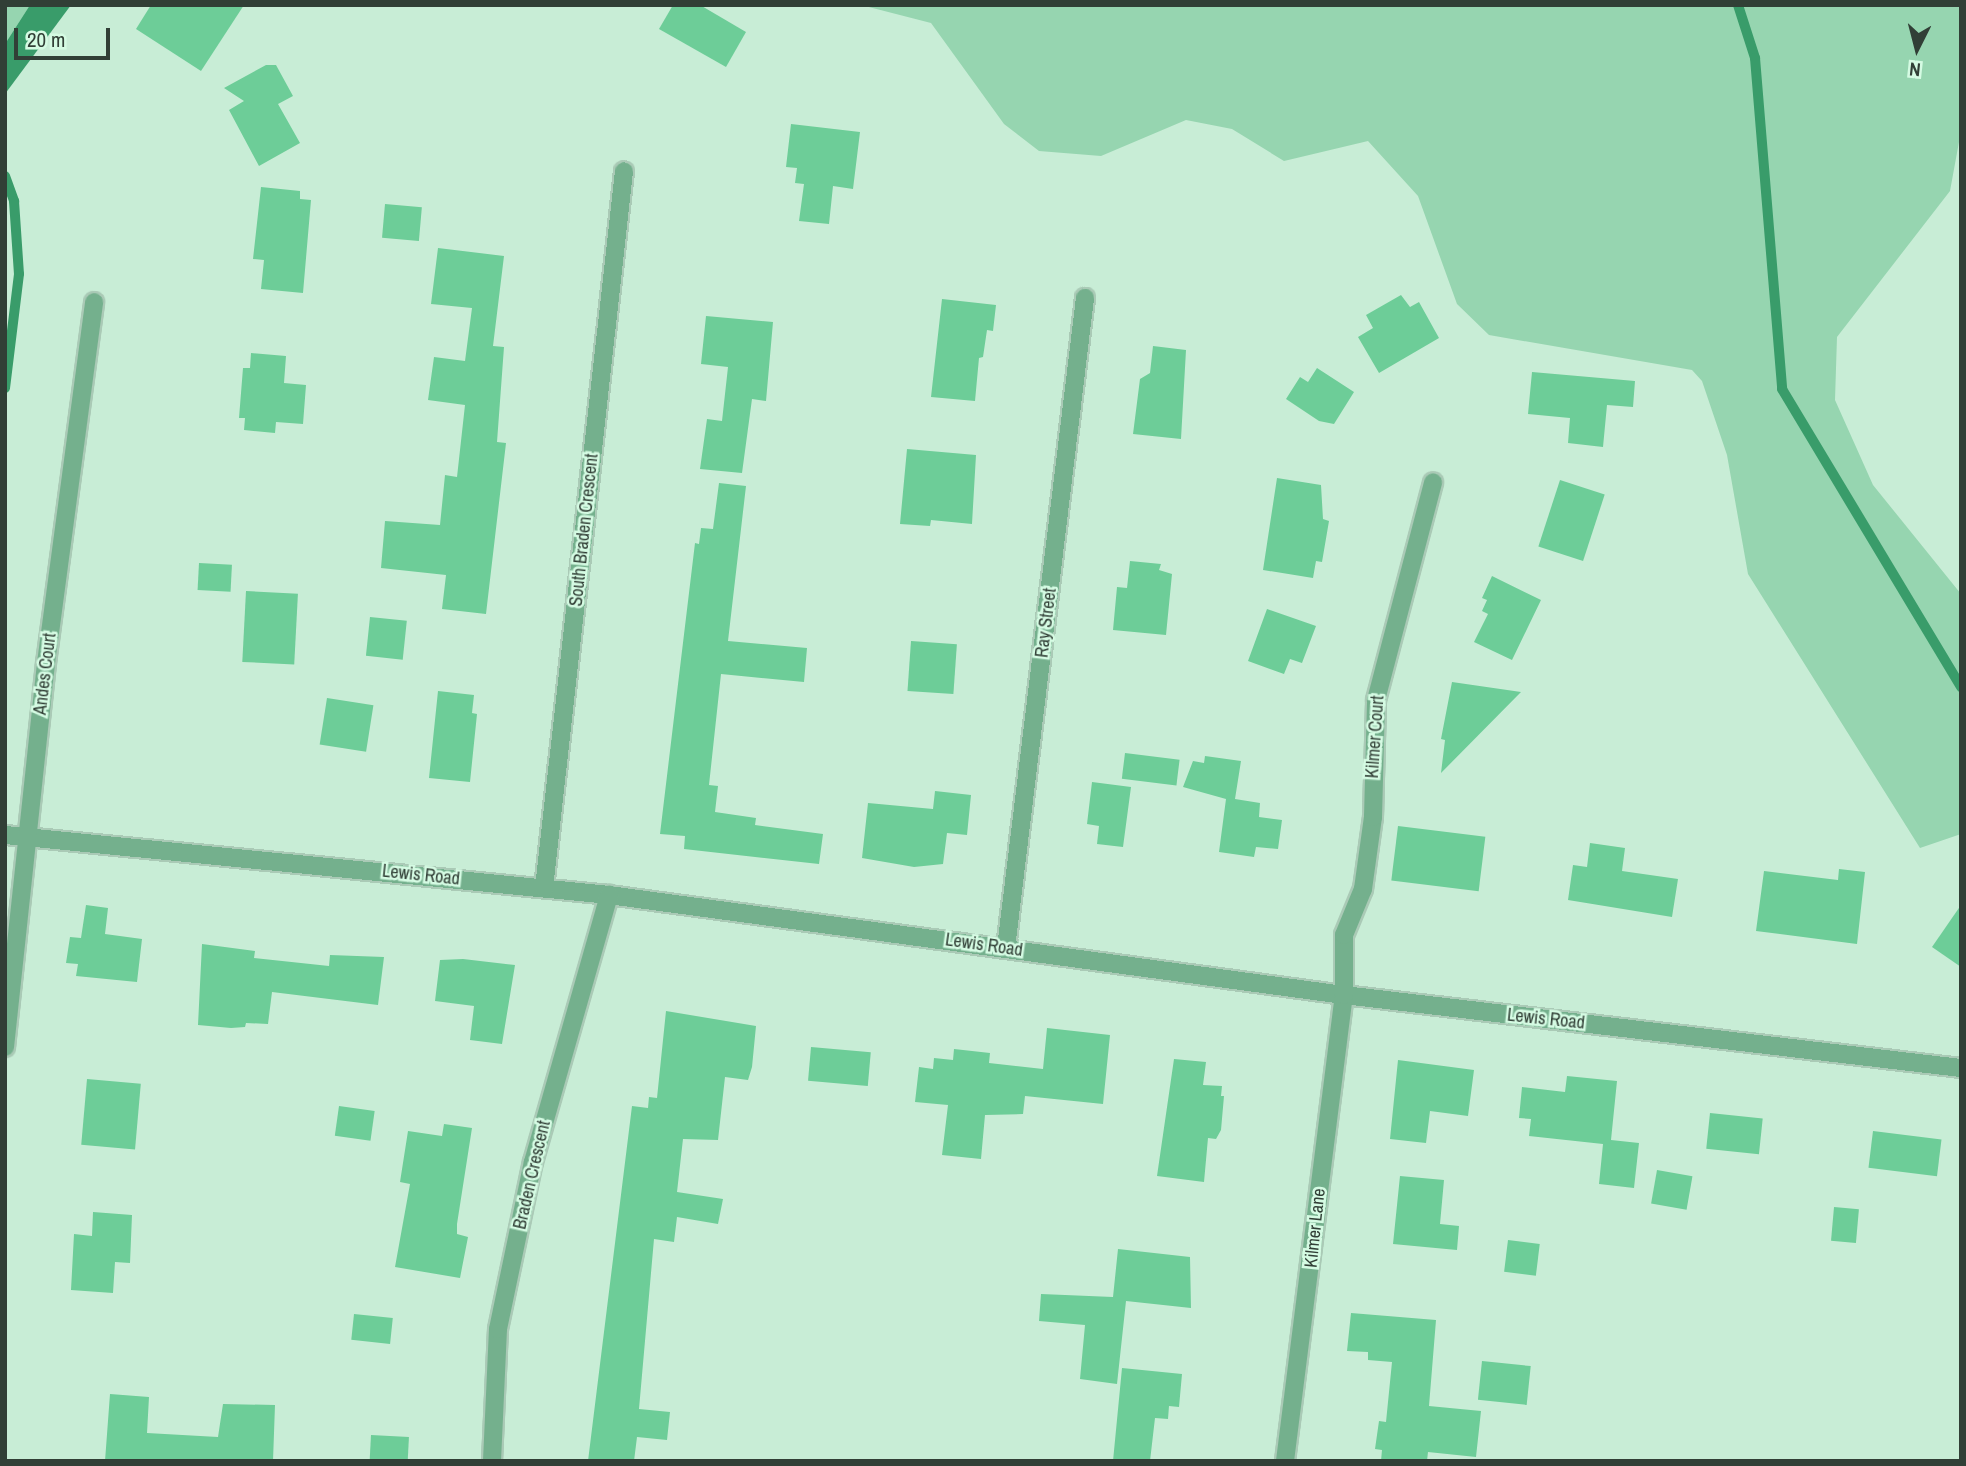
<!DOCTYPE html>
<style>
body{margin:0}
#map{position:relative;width:1966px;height:1466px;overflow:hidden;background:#c8edd6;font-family:"Archivo Narrow",sans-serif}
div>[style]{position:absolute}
.green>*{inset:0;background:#96d5b0}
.water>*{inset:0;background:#399c6a}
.stream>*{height:10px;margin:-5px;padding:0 5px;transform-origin:5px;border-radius:5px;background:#399c6a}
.building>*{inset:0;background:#6dcd98;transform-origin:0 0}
.roads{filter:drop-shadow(2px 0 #aacab6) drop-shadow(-2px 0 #aacab6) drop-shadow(0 2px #aacab6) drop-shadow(0 -2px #aacab6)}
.street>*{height:18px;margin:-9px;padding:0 9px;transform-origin:9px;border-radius:9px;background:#74b08d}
span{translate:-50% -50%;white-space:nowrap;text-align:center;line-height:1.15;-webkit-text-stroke:5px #d5fbe3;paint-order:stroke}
.street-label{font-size:18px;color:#313f36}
.frame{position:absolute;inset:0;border:7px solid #313f36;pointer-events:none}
.north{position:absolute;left:1882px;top:14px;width:70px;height:70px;-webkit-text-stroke:5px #d5fbe3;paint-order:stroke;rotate:186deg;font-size:19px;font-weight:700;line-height:28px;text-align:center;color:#313f36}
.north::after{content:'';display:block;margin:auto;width:24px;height:32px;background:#313f36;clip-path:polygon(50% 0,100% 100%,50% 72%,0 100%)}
.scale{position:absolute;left:14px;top:28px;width:96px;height:32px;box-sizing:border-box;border:4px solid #313f36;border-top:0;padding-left:9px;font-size:21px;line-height:24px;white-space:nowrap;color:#313f36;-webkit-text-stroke:5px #d5fbe3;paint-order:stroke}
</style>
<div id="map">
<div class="green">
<div style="clip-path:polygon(5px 5px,30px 5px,5px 44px)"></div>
<div style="clip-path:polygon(861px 5px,1961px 5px,1961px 131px,1950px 191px,1837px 337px,1835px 400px,1873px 485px,1961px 594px,1961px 834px,1920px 848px,1748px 574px,1727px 455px,1702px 381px,1692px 370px,1489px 335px,1457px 304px,1418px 196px,1368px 141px,1284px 161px,1232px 129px,1186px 120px,1101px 156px,1039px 151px,1004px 124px,931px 23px)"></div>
</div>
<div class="water">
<div style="clip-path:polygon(30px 5px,71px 5px,5px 94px,5px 44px)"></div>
</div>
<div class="stream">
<div style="left:1738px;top:5px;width:56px;rotate:72.2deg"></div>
<div style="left:1755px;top:58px;width:332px;rotate:85.3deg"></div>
<div style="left:1782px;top:389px;width:348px;rotate:59deg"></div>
<div style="left:5px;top:176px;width:27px;rotate:70deg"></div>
<div style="left:14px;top:201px;width:73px;rotate:86.1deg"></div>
<div style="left:19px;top:274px;width:115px;rotate:97deg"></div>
</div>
<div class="building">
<div style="clip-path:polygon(151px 5px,244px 5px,201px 71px,136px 29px)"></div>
<div style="clip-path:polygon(673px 5px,700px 5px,746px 32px,726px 67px,659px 29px)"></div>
<div style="clip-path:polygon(266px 65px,276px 65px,293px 96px,278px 104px,300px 143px,259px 166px,229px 110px,244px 101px,224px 88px)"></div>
<div style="clip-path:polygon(791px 124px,860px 132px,853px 189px,833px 186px,829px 224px,799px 221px,804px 184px,795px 183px,797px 168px,786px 167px)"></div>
<div style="clip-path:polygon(261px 187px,300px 191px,300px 199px,311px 200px,303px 293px,261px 289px,264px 260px,253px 259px)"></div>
<div style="left:385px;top:204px;width:37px;height:34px;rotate:5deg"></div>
<div style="clip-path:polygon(438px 248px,504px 256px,493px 346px,504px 347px,497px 442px,506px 443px,486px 614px,442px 609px,446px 575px,381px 568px,385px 521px,440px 525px,445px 475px,457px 477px,465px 405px,428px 400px,434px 357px,465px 361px,472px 308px,431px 304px)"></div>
<div style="clip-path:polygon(1401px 295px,1410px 307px,1419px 302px,1439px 338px,1379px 373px,1358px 337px,1373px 328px,1366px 315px)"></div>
<div style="clip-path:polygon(942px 299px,996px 305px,993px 331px,987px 330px,983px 357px,979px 358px,975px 401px,931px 397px)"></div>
<div style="clip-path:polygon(706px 316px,773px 322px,766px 401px,752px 399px,742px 473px,700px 469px,707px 419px,722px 421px,728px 367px,701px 364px)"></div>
<div style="clip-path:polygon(1153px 346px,1186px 350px,1181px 439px,1133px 434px,1140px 379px,1150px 373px)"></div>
<div style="clip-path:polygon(251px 353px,286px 356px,284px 383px,306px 385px,303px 424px,276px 422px,275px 433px,244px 430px,245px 418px,239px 418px,243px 368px,250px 368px)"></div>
<div style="clip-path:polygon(1317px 368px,1354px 392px,1334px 424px,1319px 421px,1286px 399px,1300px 377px,1308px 382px)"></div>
<div style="clip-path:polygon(1532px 372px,1635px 381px,1633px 407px,1607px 405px,1603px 447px,1568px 443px,1570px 418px,1528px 414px)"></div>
<div style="clip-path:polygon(907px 449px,976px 455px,972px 524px,931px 520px,930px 526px,900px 524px)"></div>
<div style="clip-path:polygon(1277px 478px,1321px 485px,1323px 519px,1329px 521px,1322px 562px,1316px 561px,1313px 578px,1263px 570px)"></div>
<div style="left:1560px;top:480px;width:47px;height:70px;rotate:18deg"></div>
<div style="clip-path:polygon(719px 483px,746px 486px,728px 641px,807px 648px,804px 682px,721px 674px,709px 785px,718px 786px,715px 812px,756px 818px,755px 825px,823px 834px,819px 864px,684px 849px,685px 836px,660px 834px,695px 543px,699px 544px,701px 528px,713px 529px)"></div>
<div style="clip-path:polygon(1130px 561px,1161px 564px,1159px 570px,1172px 574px,1166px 635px,1113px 630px,1117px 587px,1127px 588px)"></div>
<div style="left:199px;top:563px;width:33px;height:27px;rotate:3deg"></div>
<div style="clip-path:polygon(1492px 576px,1541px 600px,1512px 660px,1474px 642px,1488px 614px,1482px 611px,1487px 600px,1482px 598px)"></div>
<div style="left:246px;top:591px;width:52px;height:71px;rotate:3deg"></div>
<div style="clip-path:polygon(1267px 609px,1316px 626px,1302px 663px,1290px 659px,1284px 674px,1248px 661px)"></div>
<div style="left:370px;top:617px;width:37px;height:39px;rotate:6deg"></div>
<div style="left:911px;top:641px;width:46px;height:50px;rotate:4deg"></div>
<div style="clip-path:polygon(1452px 682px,1521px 692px,1441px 773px,1445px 740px,1441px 739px)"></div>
<div style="clip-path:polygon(438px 691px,474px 695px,472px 713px,477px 714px,470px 782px,429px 778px)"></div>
<div style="left:327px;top:698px;width:47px;height:47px;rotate:9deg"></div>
<div style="left:1125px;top:753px;width:55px;height:26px;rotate:7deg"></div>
<div style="clip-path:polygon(1205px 756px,1241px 761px,1235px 799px,1260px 803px,1259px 817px,1282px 820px,1278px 849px,1256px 847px,1254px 857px,1219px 852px,1226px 799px,1183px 787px,1193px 761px,1204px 763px)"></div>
<div style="clip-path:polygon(1092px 782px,1131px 787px,1123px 847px,1097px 844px,1099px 826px,1087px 824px)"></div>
<div style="clip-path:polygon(935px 791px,971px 795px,967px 835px,947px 833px,943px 864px,914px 867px,862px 858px,868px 803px,933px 809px)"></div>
<div style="left:1398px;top:826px;width:88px;height:55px;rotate:7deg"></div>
<div style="clip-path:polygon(1590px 843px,1625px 848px,1622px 871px,1678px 879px,1672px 917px,1568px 900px,1573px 865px,1587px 867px)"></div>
<div style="clip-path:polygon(1839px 869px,1865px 872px,1857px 944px,1756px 931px,1764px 871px,1838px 880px)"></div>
<div style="clip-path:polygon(86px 905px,108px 908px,105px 934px,142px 939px,137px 982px,76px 976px,78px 964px,66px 963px,70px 937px,81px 938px)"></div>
<div style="clip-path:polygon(1961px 905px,1961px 967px,1932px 947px)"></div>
<div style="clip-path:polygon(202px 944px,255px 951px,254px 958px,329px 966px,330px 955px,384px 957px,378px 1005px,272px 992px,268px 1024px,246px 1023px,245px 1027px,231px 1028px,198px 1025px)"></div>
<div style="clip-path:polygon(463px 959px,515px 965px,502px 1044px,470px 1040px,474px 1006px,435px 1001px,440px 960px)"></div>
<div style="clip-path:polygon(666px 1011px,756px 1026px,752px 1067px,748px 1080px,725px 1077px,718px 1140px,683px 1139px,677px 1192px,723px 1199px,718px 1224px,677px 1217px,674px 1242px,654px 1239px,639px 1409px,670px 1412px,667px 1440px,637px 1437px,634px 1461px,588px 1461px,632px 1106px,648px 1108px,649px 1097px,657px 1098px)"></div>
<div style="clip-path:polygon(1047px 1028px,1110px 1035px,1103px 1104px,1025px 1096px,1023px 1114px,985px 1115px,981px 1159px,942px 1155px,948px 1105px,915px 1102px,919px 1067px,933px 1069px,934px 1058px,953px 1060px,954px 1049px,990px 1053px,989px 1063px,1043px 1069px)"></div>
<div style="left:811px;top:1047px;width:60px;height:34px;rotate:5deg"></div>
<div style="clip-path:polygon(1174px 1059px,1206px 1062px,1203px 1085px,1222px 1086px,1221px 1096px,1224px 1096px,1221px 1130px,1216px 1139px,1208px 1138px,1204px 1182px,1157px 1176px)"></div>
<div style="clip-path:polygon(1398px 1060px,1474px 1070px,1468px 1116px,1430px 1111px,1426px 1143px,1390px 1139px)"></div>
<div style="clip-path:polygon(1567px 1076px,1617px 1081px,1611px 1140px,1639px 1143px,1634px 1188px,1599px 1184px,1603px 1144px,1529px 1136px,1531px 1119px,1519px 1118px,1522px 1087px,1565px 1092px)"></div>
<div style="left:87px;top:1079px;width:54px;height:66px;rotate:5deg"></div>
<div style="left:339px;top:1106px;width:36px;height:30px;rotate:8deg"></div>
<div style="left:1710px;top:1113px;width:53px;height:36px;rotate:6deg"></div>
<div style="clip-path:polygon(444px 1124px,472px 1128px,457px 1224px,457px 1234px,468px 1237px,460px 1278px,395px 1267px,410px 1184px,400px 1182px,408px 1131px,442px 1136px)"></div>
<div style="left:1873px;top:1131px;width:69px;height:37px;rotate:7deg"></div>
<div style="left:1657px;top:1170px;width:36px;height:34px;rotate:10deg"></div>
<div style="clip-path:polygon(1400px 1176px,1444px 1180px,1440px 1224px,1459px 1226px,1457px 1250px,1393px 1244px)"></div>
<div style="left:1834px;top:1207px;width:25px;height:34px;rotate:5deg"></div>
<div style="clip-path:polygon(93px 1212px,132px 1215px,130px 1263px,115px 1262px,113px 1293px,71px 1290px,74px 1234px,92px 1236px)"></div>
<div style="left:1508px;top:1240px;width:32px;height:32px;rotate:7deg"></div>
<div style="clip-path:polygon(1118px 1249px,1190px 1257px,1191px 1308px,1126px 1301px,1117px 1384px,1080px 1379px,1085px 1325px,1039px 1321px,1041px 1294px,1113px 1297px)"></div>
<div style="clip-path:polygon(1351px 1313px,1436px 1320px,1429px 1406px,1481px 1411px,1476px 1457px,1428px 1452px,1427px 1461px,1381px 1461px,1382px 1450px,1375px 1449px,1379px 1421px,1386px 1422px,1392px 1362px,1368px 1360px,1368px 1352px,1347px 1351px)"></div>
<div style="left:354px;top:1314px;width:39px;height:26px;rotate:6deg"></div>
<div style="left:1482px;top:1361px;width:49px;height:39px;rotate:6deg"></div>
<div style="clip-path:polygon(1122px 1368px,1182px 1374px,1179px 1407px,1169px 1406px,1168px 1419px,1155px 1418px,1150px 1461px,1113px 1461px)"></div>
<div style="clip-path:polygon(110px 1394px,149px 1397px,147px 1433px,218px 1437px,223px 1404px,275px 1405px,273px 1461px,105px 1461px)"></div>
<div style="left:371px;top:1435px;width:38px;height:26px;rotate:3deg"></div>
</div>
<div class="roads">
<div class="street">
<div style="left:5px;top:835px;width:607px;rotate:5.67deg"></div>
<div style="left:609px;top:895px;width:742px;rotate:7.75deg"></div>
<div style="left:1344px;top:995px;width:621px;rotate:6.75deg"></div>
<div style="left:544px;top:888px;width:721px;rotate:-83.63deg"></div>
<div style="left:1006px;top:948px;width:655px;rotate:-83.07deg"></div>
<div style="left:5px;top:1047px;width:386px;rotate:-83.9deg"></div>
<div style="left:46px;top:663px;width:364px;rotate:-82.4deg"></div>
<div style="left:492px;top:1461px;width:132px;rotate:-87.4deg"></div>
<div style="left:498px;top:1329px;width:171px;rotate:-78.2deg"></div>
<div style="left:533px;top:1162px;width:278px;rotate:-74.1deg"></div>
<div style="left:1285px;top:1461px;width:470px;rotate:-82.8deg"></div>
<div style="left:1344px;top:995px;width:60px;rotate:-90deg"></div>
<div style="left:1344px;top:935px;width:50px;rotate:-67.6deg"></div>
<div style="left:1363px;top:889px;width:73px;rotate:-82.1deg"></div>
<div style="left:1373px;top:817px;width:117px;rotate:-88.5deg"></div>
<div style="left:1376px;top:700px;width:225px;rotate:-75.3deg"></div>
</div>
</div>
<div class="street-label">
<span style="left:584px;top:530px;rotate:-84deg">South Braden Crescent</span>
<span style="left:1046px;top:623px;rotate:-83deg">Ray Street</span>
<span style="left:45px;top:674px;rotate:-83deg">Andes Court</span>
<span style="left:1375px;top:737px;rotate:-86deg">Kilmer Court</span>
<span style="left:421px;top:875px;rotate:6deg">Lewis Road</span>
<span style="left:984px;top:945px;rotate:8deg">Lewis Road</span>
<span style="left:1546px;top:1019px;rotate:6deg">Lewis Road</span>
<span style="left:532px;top:1175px;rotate:-77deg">Braden Crescent</span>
<span style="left:1315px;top:1228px;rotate:-84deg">Kilmer Lane</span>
</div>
<div class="frame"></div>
<div class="north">N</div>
<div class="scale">20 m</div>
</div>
